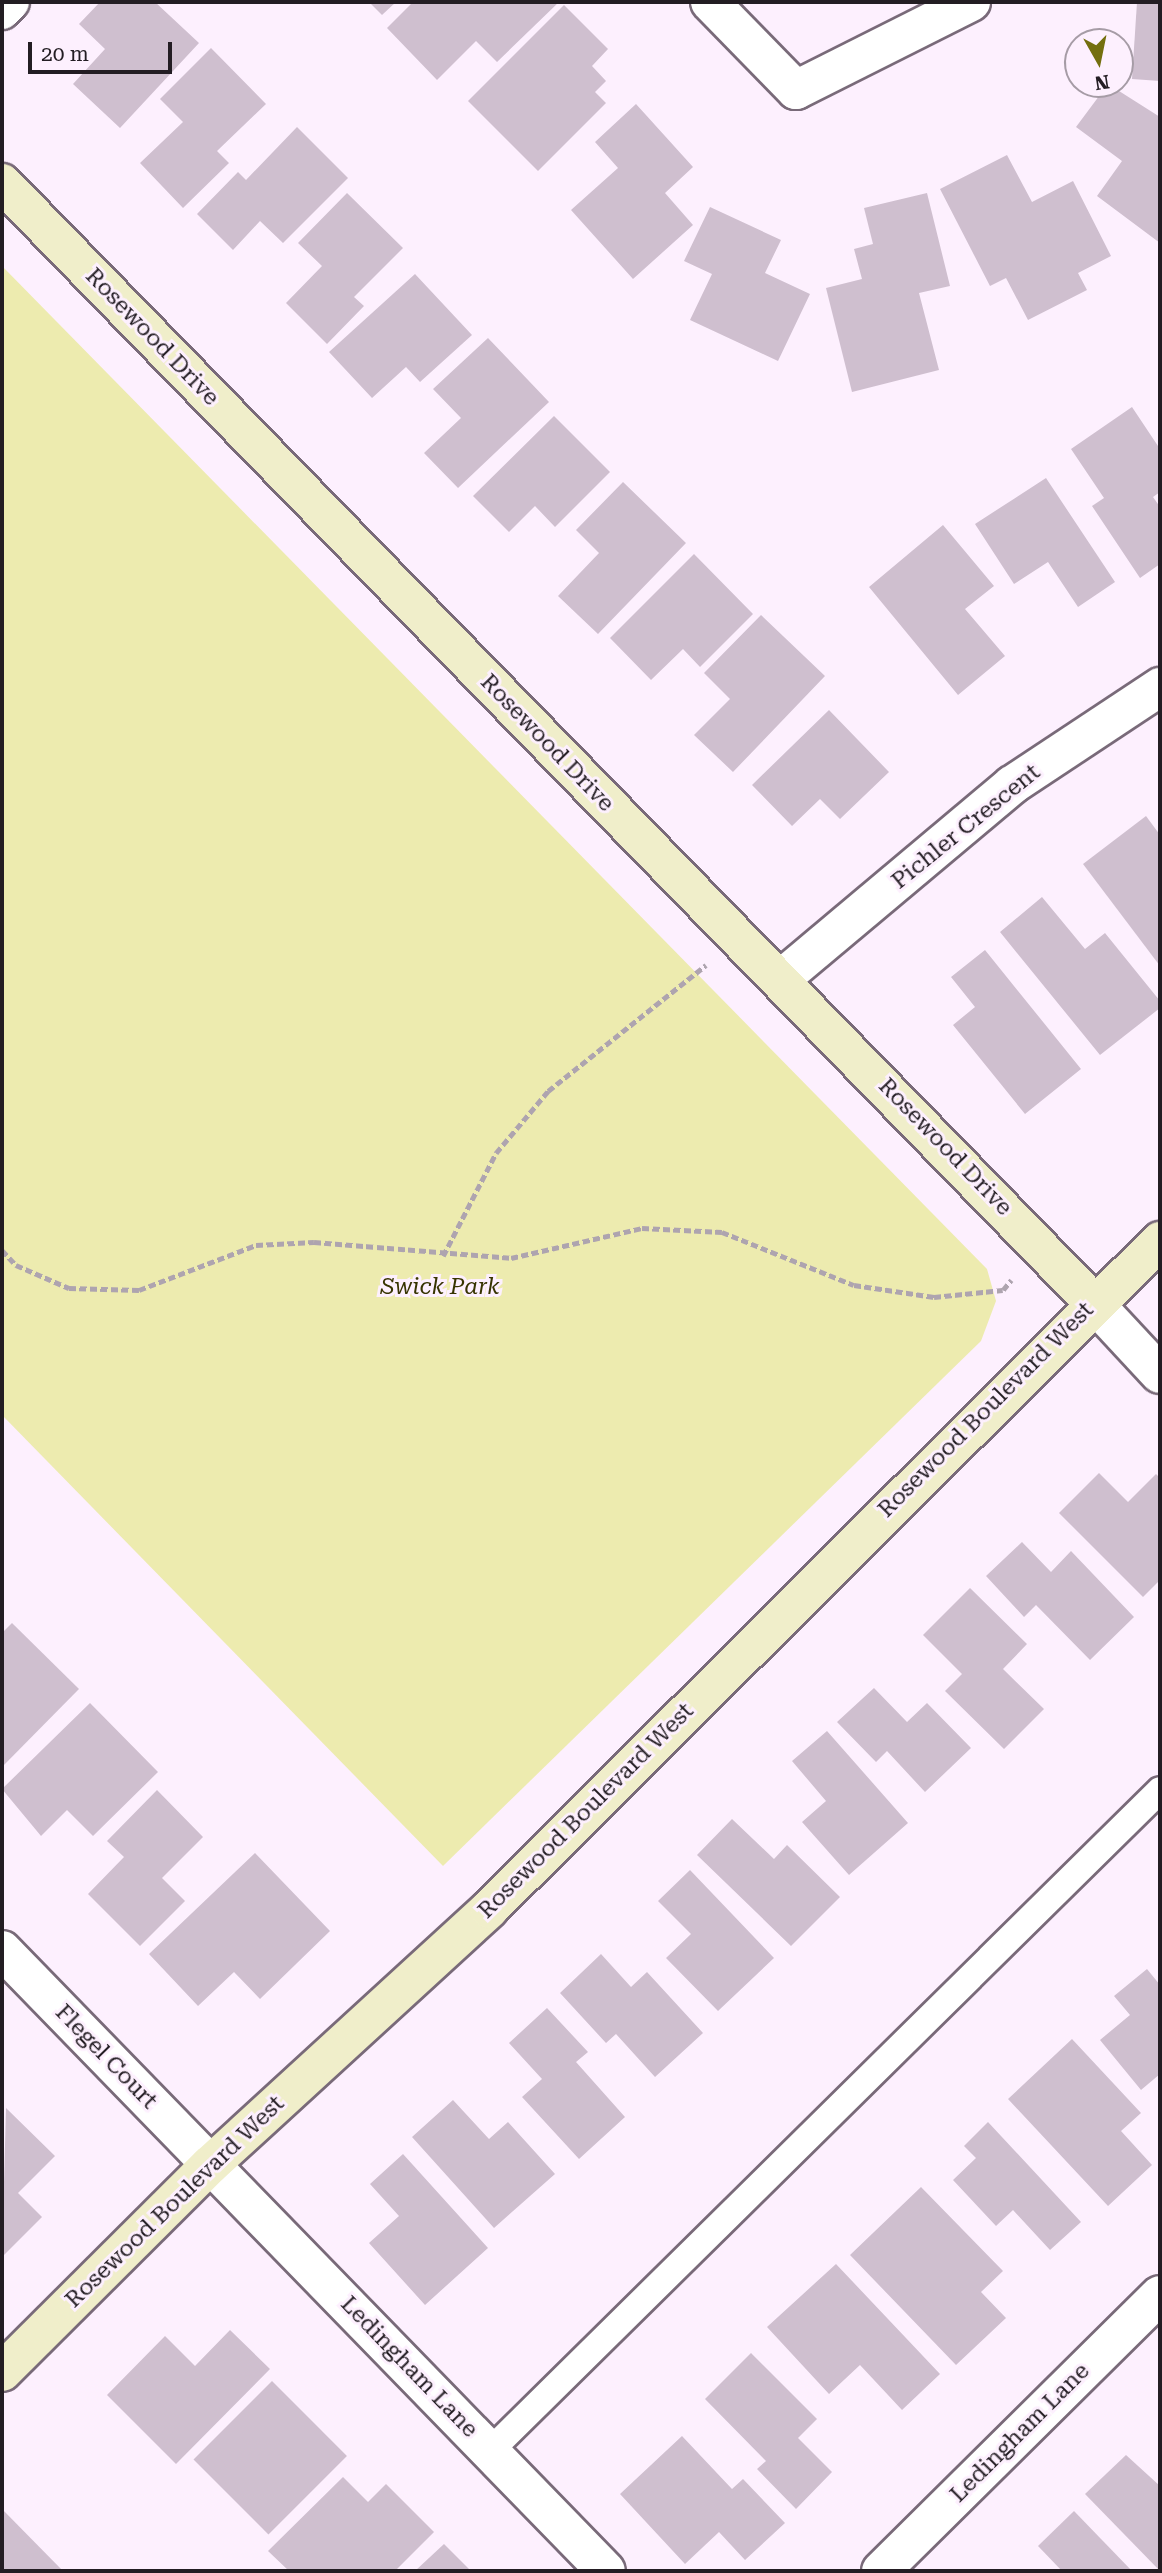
<!DOCTYPE html>
<style>
body{margin:0}
#map{position:relative;width:1162px;height:2573px;overflow:hidden;background:#fdf0fe;font-family:"Roboto Serif",serif}
div>[style]{position:absolute}
.green>*{inset:0;background:#edebaf}
.building>*{inset:0;background:#cfbfcf;transform-origin:0 0}
.path>*{height:4.5px;margin-top:-2.25px;transform-origin:0;background:repeating-linear-gradient(90deg,#aea4af 0 7px,transparent 0 10.5px)}
.roads{filter:drop-shadow(2px 0 #796a79) drop-shadow(-2px 0 #796a79) drop-shadow(0 2px #796a79) drop-shadow(0 -2px #796a79)}
.lane>*{height:26px;margin:-13px;padding:0 13px;transform-origin:13px;border-radius:13px;background:#fff}
.street>*{height:38px;margin:-19px;padding:0 19px;transform-origin:19px;border-radius:19px;background:#fff}
.secondary>*{height:38px;margin:-19px;padding:0 19px;transform-origin:19px;border-radius:19px;background:#f0eeca}
span{translate:-50% -50%;white-space:nowrap;text-align:center;line-height:1.15;-webkit-text-stroke:6px #fdf0fe;paint-order:stroke}
.street-label{font-size:23px;color:#231d23}
.park-label{font-size:23px;color:#373401;font-style:italic}
.frame{position:absolute;inset:0;border:4px solid #231d23;pointer-events:none}
.north{position:absolute;left:1064px;top:28px;width:70px;height:70px;box-sizing:border-box;background:#fdf0fe;border:2px solid #a69ca6;border-radius:50%;rotate:171deg;font-size:19px;font-weight:700;line-height:28px;text-align:center;color:#231d23}
.north::after{content:'';display:block;margin:auto;width:24px;height:32px;background:#746f0f;clip-path:polygon(50% 0,100% 100%,50% 72%,0 100%)}
.scale{position:absolute;left:28px;top:42px;width:144px;height:32px;box-sizing:border-box;border:4px solid #231d23;border-top:0;padding-left:9px;font-size:21px;line-height:24px;white-space:nowrap;color:#231d23;-webkit-text-stroke:5px #fdf0fe;paint-order:stroke}
</style>
<div id="map">
<div class="green">
<div style="clip-path:polygon(2px 266px,987px 1269px,996px 1301px,981px 1341px,443px 1866px,2px 1415px)"></div>
</div>
<div class="building">
<div style="clip-path:polygon(100px 2px,155px 2px,199px 43px,120px 128px,73px 84px,105px 49px,79px 24px)"></div>
<div style="clip-path:polygon(369px 2px,396px 2px,382px 15px)"></div>
<div style="clip-path:polygon(413px 2px,559px 2px,497px 62px,476px 41px,437px 80px,387px 28px)"></div>
<div style="clip-path:polygon(1137px 2px,1160px 2px,1160px 81px,1132px 79px)"></div>
<div style="clip-path:polygon(564px 5px,608px 49px,592px 66px,606px 81px,595px 92px,606px 103px,538px 171px,468px 101px)"></div>
<div style="clip-path:polygon(211px 48px,266px 104px,217px 151px,229px 163px,183px 208px,140px 163px,183px 122px,160px 99px)"></div>
<div style="clip-path:polygon(1108px 84px,1160px 117px,1160px 243px,1097px 196px,1122px 161px,1076px 127px)"></div>
<div style="clip-path:polygon(636px 104px,693px 167px,665px 193px,693px 225px,633px 279px,571px 210px,618px 168px,595px 142px)"></div>
<div style="clip-path:polygon(297px 127px,348px 178px,283px 243px,260px 221px,233px 250px,197px 214px,238px 172px,246px 180px)"></div>
<div style="clip-path:polygon(1007px 155px,1032px 202px,1073px 181px,1111px 256px,1078px 273px,1087px 290px,1028px 320px,1006px 278px,990px 286px,940px 189px)"></div>
<div style="clip-path:polygon(347px 193px,403px 248px,354px 297px,364px 306px,327px 344px,286px 303px,322px 266px,298px 243px)"></div>
<div style="clip-path:polygon(927px 193px,950px 286px,919px 293px,939px 370px,852px 392px,826px 288px,862px 279px,854px 249px,873px 244px,864px 208px)"></div>
<div style="clip-path:polygon(710px 207px,781px 240px,765px 273px,810px 294px,778px 361px,690px 320px,712px 274px,684px 261px)"></div>
<div style="clip-path:polygon(415px 274px,472px 335px,420px 382px,406px 367px,372px 398px,329px 352px)"></div>
<div style="clip-path:polygon(488px 338px,549px 402px,458px 488px,424px 453px,461px 418px,433px 389px)"></div>
<div style="clip-path:polygon(1132px 407px,1160px 449px,1160px 492px,1153px 497px,1160px 507px,1160px 564px,1140px 578px,1092px 506px,1104px 498px,1071px 449px)"></div>
<div style="clip-path:polygon(554px 416px,610px 472px,555px 527px,535px 506px,509px 532px,473px 496px)"></div>
<div style="clip-path:polygon(1046px 478px,1115px 582px,1078px 607px,1048px 562px,1014px 584px,975px 524px)"></div>
<div style="clip-path:polygon(623px 482px,686px 543px,598px 634px,558px 596px,599px 553px,576px 530px)"></div>
<div style="clip-path:polygon(943px 525px,994px 586px,965px 609px,1005px 656px,958px 695px,869px 587px)"></div>
<div style="clip-path:polygon(694px 554px,753px 614px,700px 667px,683px 649px,651px 680px,610px 638px)"></div>
<div style="clip-path:polygon(761px 615px,825px 676px,733px 772px,694px 735px,730px 699px,704px 673px)"></div>
<div style="clip-path:polygon(829px 710px,889px 772px,840px 819px,820px 799px,792px 826px,752px 785px)"></div>
<div style="clip-path:polygon(1146px 816px,1160px 835px,1160px 966px,1083px 864px)"></div>
<div style="clip-path:polygon(1042px 897px,1085px 949px,1105px 933px,1160px 1001px,1160px 1008px,1100px 1055px,1000px 932px)"></div>
<div style="clip-path:polygon(985px 950px,1081px 1069px,1025px 1114px,953px 1025px,975px 1007px,951px 977px)"></div>
<div style="clip-path:polygon(1099px 1473px,1128px 1502px,1156px 1474px,1160px 1478px,1160px 1580px,1143px 1597px,1059px 1513px)"></div>
<div style="clip-path:polygon(1022px 1542px,1051px 1572px,1071px 1551px,1134px 1617px,1090px 1660px,1036px 1605px,1024px 1617px,986px 1576px)"></div>
<div style="clip-path:polygon(970px 1588px,1027px 1644px,1003px 1669px,1044px 1709px,1004px 1749px,945px 1691px,962px 1674px,923px 1635px)"></div>
<div style="clip-path:polygon(12px 1623px,79px 1689px,2px 1767px,2px 1633px)"></div>
<div style="clip-path:polygon(874px 1688px,907px 1722px,927px 1703px,971px 1748px,925px 1792px,887px 1751px,876px 1762px,837px 1722px)"></div>
<div style="clip-path:polygon(90px 1703px,158px 1772px,93px 1836px,67px 1810px,41px 1836px,2px 1789px)"></div>
<div style="clip-path:polygon(827px 1731px,908px 1823px,849px 1875px,802px 1822px,826px 1801px,792px 1761px)"></div>
<div style="clip-path:polygon(157px 1790px,203px 1837px,162px 1878px,185px 1901px,140px 1946px,88px 1894px,124px 1857px,107px 1841px)"></div>
<div style="clip-path:polygon(732px 1819px,774px 1859px,787px 1845px,840px 1897px,791px 1946px,697px 1855px)"></div>
<div style="clip-path:polygon(255px 1853px,330px 1931px,260px 1999px,234px 1972px,198px 2006px,149px 1954px)"></div>
<div style="clip-path:polygon(690px 1870px,774px 1958px,718px 2011px,666px 1958px,691px 1934px,658px 1901px)"></div>
<div style="clip-path:polygon(601px 1954px,631px 1987px,647px 1972px,703px 2033px,655px 2077px,616px 2034px,606px 2043px,560px 1993px)"></div>
<div style="clip-path:polygon(1147px 1969px,1160px 1985px,1160px 2074px,1141px 2090px,1100px 2040px,1130px 2015px,1114px 1996px)"></div>
<div style="clip-path:polygon(547px 2008px,588px 2052px,576px 2062px,625px 2117px,579px 2159px,522px 2097px,542px 2079px,509px 2043px)"></div>
<div style="clip-path:polygon(1072px 2039px,1141px 2113px,1121px 2131px,1152px 2165px,1108px 2206px,1008px 2099px)"></div>
<div style="clip-path:polygon(453px 2100px,489px 2139px,508px 2122px,555px 2174px,494px 2228px,412px 2137px)"></div>
<div style="clip-path:polygon(6px 2108px,55px 2156px,18px 2193px,42px 2217px,2px 2257px)"></div>
<div style="clip-path:polygon(988px 2122px,1081px 2222px,1050px 2250px,1013px 2210px,996px 2226px,953px 2180px,976px 2158px,964px 2146px)"></div>
<div style="clip-path:polygon(403px 2154px,488px 2248px,425px 2305px,369px 2243px,399px 2216px,370px 2184px)"></div>
<div style="clip-path:polygon(921px 2187px,1003px 2271px,981px 2292px,1006px 2318px,956px 2365px,850px 2255px)"></div>
<div style="clip-path:polygon(836px 2264px,940px 2374px,902px 2410px,860px 2365px,829px 2394px,767px 2327px)"></div>
<div style="clip-path:polygon(230px 2330px,270px 2369px,176px 2464px,107px 2395px,165px 2336px,195px 2366px)"></div>
<div style="clip-path:polygon(751px 2353px,817px 2419px,798px 2438px,832px 2472px,796px 2509px,757px 2469px,766px 2461px,705px 2399px)"></div>
<div style="left:272px;top:2381px;width:106px;height:111px;rotate:45deg"></div>
<div style="clip-path:polygon(682px 2436px,732px 2489px,743px 2479px,785px 2523px,745px 2560px,719px 2532px,685px 2564px,620px 2494px)"></div>
<div style="clip-path:polygon(1126px 2455px,1160px 2486px,1160px 2571px,1085px 2494px)"></div>
<div style="clip-path:polygon(343px 2477px,368px 2502px,386px 2484px,434px 2532px,395px 2571px,289px 2571px,268px 2551px)"></div>
<div style="clip-path:polygon(2px 2509px,63px 2571px,2px 2571px)"></div>
<div style="clip-path:polygon(1074px 2511px,1132px 2571px,1062px 2571px,1038px 2546px)"></div>
<div style="clip-path:polygon(444px 2544px,471px 2571px,415px 2571px)"></div>
</div>
<div class="path">
<div style="left:2px;top:1250px;width:21px;rotate:47deg"></div>
<div style="left:16px;top:1265px;width:58px;rotate:23.5deg"></div>
<div style="left:69px;top:1288px;width:70px;rotate:1.6deg"></div>
<div style="left:139px;top:1290px;width:125px;rotate:-21deg"></div>
<div style="left:256px;top:1245px;width:58px;rotate:-3deg"></div>
<div style="left:314px;top:1242px;width:198px;rotate:4.6deg"></div>
<div style="left:511px;top:1258px;width:134px;rotate:-12.9deg"></div>
<div style="left:642px;top:1228px;width:80px;rotate:2.9deg"></div>
<div style="left:722px;top:1232px;width:142px;rotate:21.9deg"></div>
<div style="left:854px;top:1285px;width:81px;rotate:8.5deg"></div>
<div style="left:934px;top:1297px;width:69px;rotate:-5.8deg"></div>
<div style="left:1003px;top:1290px;width:13px;rotate:-51deg"></div>
<div style="left:443px;top:1256px;width:116px;rotate:-62.8deg"></div>
<div style="left:496px;top:1153px;width:81px;rotate:-50deg"></div>
<div style="left:548px;top:1091px;width:202px;rotate:-38.6deg"></div>
</div>
<div class="roads">
<div class="lane">
<div style="left:490px;top:2451px;width:941px;rotate:-44.61deg"></div>
</div>
<div class="street">
<div style="left:710px;top:2px;width:123px;rotate:45.7deg"></div>
<div style="left:796px;top:90px;width:196px;rotate:-26.7deg"></div>
<div style="left:2px;top:10px;width:11px;rotate:-45deg"></div>
<div style="left:781px;top:979px;width:302px;rotate:-40deg"></div>
<div style="left:1012px;top:785px;width:178px;rotate:-33.5deg"></div>
<div style="left:1093px;top:1302px;width:98px;rotate:47.1deg"></div>
<div style="left:2px;top:1950px;width:866px;rotate:45.8deg"></div>
<div style="left:881px;top:2571px;width:392px;rotate:-44.7deg"></div>
</div>
<div class="secondary">
<div style="left:2px;top:183px;width:1563px;rotate:45.73deg"></div>
<div style="left:2px;top:2372px;width:293px;rotate:-44.9deg"></div>
<div style="left:210px;top:2165px;width:379px;rotate:-42.5deg"></div>
<div style="left:489px;top:1909px;width:947px;rotate:-44.87deg"></div>
</div>
</div>
<div class="street-label">
<span style="left:152px;top:337px;rotate:46deg">Rosewood Drive</span>
<span style="left:547px;top:743px;rotate:46deg">Rosewood Drive</span>
<span style="left:966px;top:827px;rotate:-39deg">Pichler Crescent</span>
<span style="left:945px;top:1147px;rotate:46deg">Rosewood Drive</span>
<span style="left:986px;top:1410px;rotate:-45deg">Rosewood Boulevard West</span>
<span style="left:586px;top:1811px;rotate:-45deg">Rosewood Boulevard West</span>
<span style="left:106px;top:2057px;rotate:46deg">Flegel Court</span>
<span style="left:175px;top:2202px;rotate:-44deg">Rosewood Boulevard West</span>
<span style="left:409px;top:2367px;rotate:46deg">Ledingham Lane</span>
<span style="left:1020px;top:2433px;rotate:-45deg">Ledingham Lane</span>
</div>
<div class="park-label">
<span style="left:440px;top:1287px">Swick Park</span>
</div>
<div class="frame"></div>
<div class="north">N</div>
<div class="scale">20 m</div>
</div>
